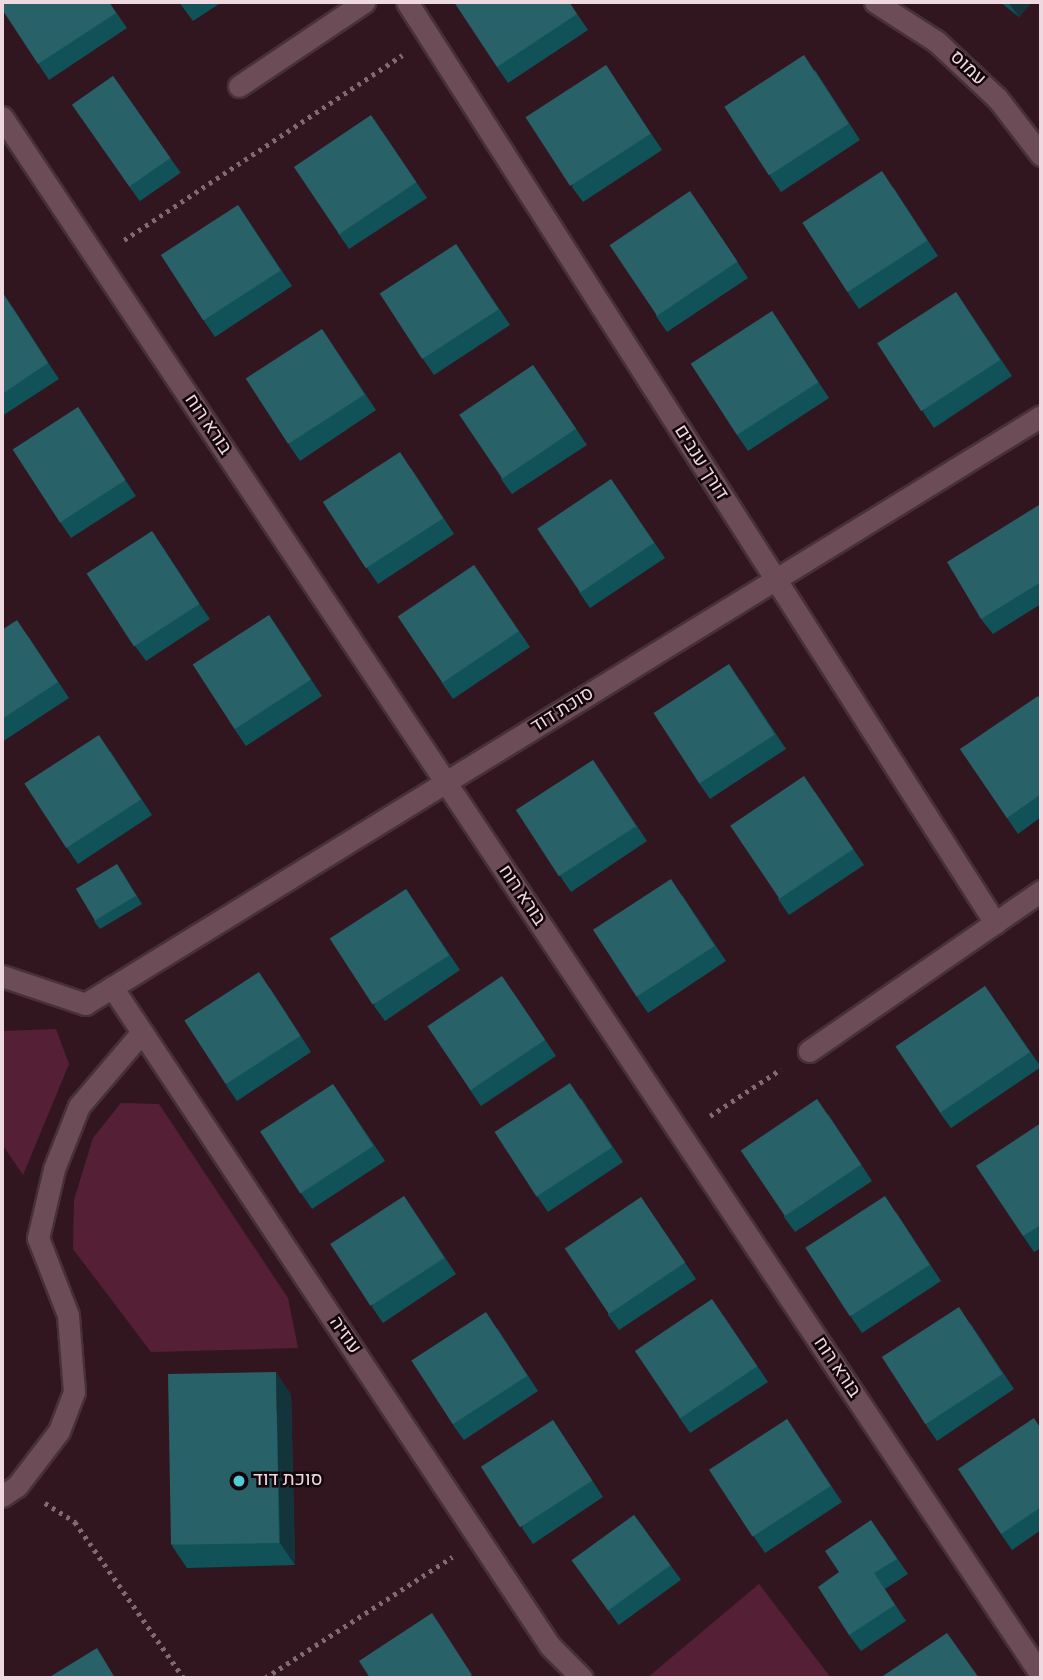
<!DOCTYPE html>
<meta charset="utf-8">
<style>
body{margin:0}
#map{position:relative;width:1043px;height:1680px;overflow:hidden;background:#311620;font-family:Overpass,Heebo,sans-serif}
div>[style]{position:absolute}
.green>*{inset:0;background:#552036}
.path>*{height:4.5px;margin-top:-2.25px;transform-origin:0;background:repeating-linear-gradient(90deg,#826a73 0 3.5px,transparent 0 8.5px)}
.roads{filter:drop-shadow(2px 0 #473139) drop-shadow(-2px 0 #473139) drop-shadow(0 2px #473139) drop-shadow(0 -2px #473139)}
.minor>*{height:21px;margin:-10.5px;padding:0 10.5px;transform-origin:10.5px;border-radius:10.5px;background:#6c4c57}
.wall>*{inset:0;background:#115258;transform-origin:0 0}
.shaded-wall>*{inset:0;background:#14343c}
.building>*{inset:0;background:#286167;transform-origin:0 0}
.dots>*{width:19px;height:19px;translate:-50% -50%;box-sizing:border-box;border:4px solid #12060a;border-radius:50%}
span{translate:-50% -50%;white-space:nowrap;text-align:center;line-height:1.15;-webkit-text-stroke:5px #12060a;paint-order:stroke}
.street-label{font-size:19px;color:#edd9df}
.poi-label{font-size:19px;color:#edd9df}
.left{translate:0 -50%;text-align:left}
.frame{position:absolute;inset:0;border:4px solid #edd9df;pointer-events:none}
</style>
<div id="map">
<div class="green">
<div style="clip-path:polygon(56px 1029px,69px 1064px,23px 1175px,2px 1144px,2px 1031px)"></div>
<div style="clip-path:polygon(121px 1103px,159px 1104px,288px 1298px,298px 1348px,151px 1352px,73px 1249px,74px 1200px,93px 1138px)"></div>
<div style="clip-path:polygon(759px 1584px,831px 1678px,647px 1678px)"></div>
</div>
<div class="path">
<div style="left:124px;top:240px;width:334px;rotate:-33.6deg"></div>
<div style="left:710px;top:1116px;width:85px;rotate:-33.5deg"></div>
<div style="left:45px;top:1503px;width:36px;rotate:32deg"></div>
<div style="left:75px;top:1522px;width:190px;rotate:55.1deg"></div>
<div style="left:265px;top:1678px;width:223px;rotate:-32.9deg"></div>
</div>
<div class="roads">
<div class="minor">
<div style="left:407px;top:2px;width:1093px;rotate:57.44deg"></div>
<div style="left:875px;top:2px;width:72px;rotate:32.6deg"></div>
<div style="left:936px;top:41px;width:83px;rotate:43.1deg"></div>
<div style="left:997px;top:98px;width:72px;rotate:52.3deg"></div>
<div style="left:239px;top:86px;width:151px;rotate:-33.9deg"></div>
<div style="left:2px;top:117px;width:1873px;rotate:56.3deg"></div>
<div style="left:2px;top:976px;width:88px;rotate:18.6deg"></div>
<div style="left:85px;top:1004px;width:1122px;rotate:-31.59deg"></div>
<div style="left:112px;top:987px;width:791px;rotate:56.39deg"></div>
<div style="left:550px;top:1646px;width:45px;rotate:45deg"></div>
<div style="left:809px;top:1051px;width:282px;rotate:-34.6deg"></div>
<div style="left:2px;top:1496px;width:18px;rotate:-34deg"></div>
<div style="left:17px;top:1486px;width:69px;rotate:-52.6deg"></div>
<div style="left:59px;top:1431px;width:42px;rotate:-69deg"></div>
<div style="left:74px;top:1392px;width:77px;rotate:-94.5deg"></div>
<div style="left:68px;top:1315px;width:83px;rotate:-111.3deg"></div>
<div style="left:38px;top:1238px;width:71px;rotate:-76.9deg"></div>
<div style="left:54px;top:1169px;width:68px;rotate:-68.4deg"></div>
<div style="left:79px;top:1106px;width:97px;rotate:-49.6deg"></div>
</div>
</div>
<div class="wall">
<div style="clip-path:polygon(109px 2px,127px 28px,49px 80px,2px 9px)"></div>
<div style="clip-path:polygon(179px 2px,222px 2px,193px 21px)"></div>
<div style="clip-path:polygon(569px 2px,588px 30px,508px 83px,497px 67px)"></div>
<div style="clip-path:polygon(1000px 2px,1032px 2px,1019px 17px)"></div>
<div style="clip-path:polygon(606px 65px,662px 150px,583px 202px,572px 187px)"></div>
<div style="clip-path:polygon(815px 70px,860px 140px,781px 192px,770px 176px)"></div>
<div style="left:113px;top:76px;width:118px;height:50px;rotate:55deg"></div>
<div style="clip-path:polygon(382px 131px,427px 198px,349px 249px,338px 233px)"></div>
<div style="clip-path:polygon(893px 187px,938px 256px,859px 309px,848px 293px)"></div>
<div style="clip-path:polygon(238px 205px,292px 286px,215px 337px,204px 321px)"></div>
<div style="clip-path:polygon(701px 207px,748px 278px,667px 332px,656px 316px)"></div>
<div style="clip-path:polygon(456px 244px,510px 325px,434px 375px,423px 359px)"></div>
<div style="clip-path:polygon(956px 292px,1012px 376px,934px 428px,923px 412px)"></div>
<div style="clip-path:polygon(2px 294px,14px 309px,59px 379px,2px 416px)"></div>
<div style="clip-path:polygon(772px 311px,829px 398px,748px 451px,737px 435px)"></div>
<div style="clip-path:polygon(322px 329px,376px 410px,300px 461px,289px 445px)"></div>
<div style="clip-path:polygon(533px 365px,587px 445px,512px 494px,501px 479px)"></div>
<div style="clip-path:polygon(78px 407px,136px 496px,71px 538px,60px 522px)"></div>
<div style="clip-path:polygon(411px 468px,454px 534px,378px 584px,367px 568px)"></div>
<div style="clip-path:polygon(611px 479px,665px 558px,590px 608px,579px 592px)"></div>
<div style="clip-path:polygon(1041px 508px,1041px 604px,993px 634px,981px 619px)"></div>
<div style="clip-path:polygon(152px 531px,210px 619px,146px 661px,135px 646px)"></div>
<div style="clip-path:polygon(474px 565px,530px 647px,453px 699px,442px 683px)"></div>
<div style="clip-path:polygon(269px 615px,322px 696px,246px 746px,235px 730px)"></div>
<div style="clip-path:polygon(2px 630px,28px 636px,69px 698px,2px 742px)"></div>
<div style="clip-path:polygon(740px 680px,786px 749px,710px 799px,699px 783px)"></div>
<div style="clip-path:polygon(1041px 701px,1041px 817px,1018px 834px,960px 749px)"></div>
<div style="clip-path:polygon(110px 751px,152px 815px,78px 864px,67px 848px)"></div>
<div style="clip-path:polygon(593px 760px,647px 841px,571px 892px,560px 876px)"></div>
<div style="clip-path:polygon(815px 792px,864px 865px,789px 915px,778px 899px)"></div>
<div style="clip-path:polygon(122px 872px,142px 904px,100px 929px,94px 921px)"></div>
<div style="clip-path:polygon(406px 889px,460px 970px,385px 1021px,374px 1006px)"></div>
<div style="clip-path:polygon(682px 895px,726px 961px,648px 1013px,637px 997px)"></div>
<div style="clip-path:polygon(985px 986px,1041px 1067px,951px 1128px,940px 1113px)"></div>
<div style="clip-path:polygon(270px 988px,311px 1052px,237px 1101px,226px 1085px)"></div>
<div style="clip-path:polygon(513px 992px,556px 1056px,481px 1106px,470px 1090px)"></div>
<div style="clip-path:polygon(333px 1084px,385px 1161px,312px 1209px,301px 1193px)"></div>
<div style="clip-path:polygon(581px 1098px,623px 1162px,548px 1212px,537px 1196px)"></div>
<div style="clip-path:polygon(828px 1114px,872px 1181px,795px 1232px,784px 1217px)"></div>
<div style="clip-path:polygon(1041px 1123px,1041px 1248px,1034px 1252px,1023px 1236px)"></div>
<div style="clip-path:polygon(404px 1196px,456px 1274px,383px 1323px,372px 1307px)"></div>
<div style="clip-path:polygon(641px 1197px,696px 1279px,619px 1330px,608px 1315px)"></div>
<div style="clip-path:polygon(896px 1212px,941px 1281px,862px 1333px,851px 1317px)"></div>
<div style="clip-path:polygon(723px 1315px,768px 1382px,690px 1433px,679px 1417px)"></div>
<div style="clip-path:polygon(970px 1323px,1014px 1389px,937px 1441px,926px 1425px)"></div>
<div style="clip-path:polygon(497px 1328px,538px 1391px,464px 1440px,453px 1425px)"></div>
<div style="clip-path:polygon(291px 1394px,295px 1565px,187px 1568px,172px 1546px)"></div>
<div style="clip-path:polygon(787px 1419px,842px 1502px,765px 1553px,754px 1537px)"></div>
<div style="clip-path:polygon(553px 1420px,603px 1497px,533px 1544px,522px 1528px)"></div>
<div style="clip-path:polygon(1041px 1428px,1041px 1530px,1012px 1550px,1001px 1534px)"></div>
<div style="left:634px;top:1515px;width:80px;height:77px;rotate:54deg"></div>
<div style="clip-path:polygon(882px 1536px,908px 1574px,885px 1589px,906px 1621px,861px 1651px,849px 1635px,839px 1572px)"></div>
</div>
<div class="shaded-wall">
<div style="clip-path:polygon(1008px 2px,1032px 2px,1019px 17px)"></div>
<div style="clip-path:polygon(3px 293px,14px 309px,59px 379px,48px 363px)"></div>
<div style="clip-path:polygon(78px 407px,89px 423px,136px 496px,125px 480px)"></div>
<div style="clip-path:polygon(152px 531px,163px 547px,210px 619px,199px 604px)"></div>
<div style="clip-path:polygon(269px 615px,280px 630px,322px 696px,311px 680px)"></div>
<div style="clip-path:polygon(276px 1372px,291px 1394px,295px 1565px,280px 1543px)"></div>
</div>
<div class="building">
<div style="clip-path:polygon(2px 2px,109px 2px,116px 13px,38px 64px,2px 9px)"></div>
<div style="clip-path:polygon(454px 2px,569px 2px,577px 14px,497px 67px)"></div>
<div style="left:804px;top:55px;width:82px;height:95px;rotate:57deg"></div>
<div style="left:606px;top:65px;width:82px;height:96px;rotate:57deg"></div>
<div style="left:113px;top:76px;width:100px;height:50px;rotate:55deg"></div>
<div style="left:371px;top:115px;width:81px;height:93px;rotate:56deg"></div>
<div style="left:882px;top:171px;width:83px;height:95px;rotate:57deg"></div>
<div style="left:690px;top:191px;width:85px;height:97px;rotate:56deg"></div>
<div style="left:238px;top:205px;width:78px;height:92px;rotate:57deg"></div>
<div style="left:456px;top:244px;width:78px;height:91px;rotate:57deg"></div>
<div style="left:956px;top:292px;width:81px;height:94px;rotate:57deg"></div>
<div style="clip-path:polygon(3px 293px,48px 363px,2px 394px,2px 294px)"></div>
<div style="left:772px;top:311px;width:85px;height:97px;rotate:57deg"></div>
<div style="left:322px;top:329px;width:78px;height:91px;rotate:57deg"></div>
<div style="left:533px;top:365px;width:77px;height:89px;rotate:56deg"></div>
<div style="left:78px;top:407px;width:87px;height:78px;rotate:57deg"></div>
<div style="left:400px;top:452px;width:79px;height:92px;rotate:57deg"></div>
<div style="left:611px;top:479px;width:77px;height:89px;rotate:56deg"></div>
<div style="clip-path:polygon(1039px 505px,1041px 509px,1041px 582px,981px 619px,947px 562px)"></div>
<div style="left:152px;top:531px;width:87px;height:78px;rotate:57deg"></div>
<div style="left:474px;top:565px;width:80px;height:92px;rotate:56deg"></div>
<div style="left:269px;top:615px;width:77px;height:91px;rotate:57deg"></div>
<div style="clip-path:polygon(17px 620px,58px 682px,2px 719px,2px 630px)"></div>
<div style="left:729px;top:664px;width:84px;height:90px;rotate:57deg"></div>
<div style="clip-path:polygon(1038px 696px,1041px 701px,1041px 794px,1007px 818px,960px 749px)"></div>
<div style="left:99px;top:735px;width:77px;height:89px;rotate:57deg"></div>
<div style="left:593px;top:760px;width:79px;height:92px;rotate:57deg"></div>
<div style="left:804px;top:776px;width:88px;height:89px;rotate:56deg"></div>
<div style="left:117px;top:864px;width:37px;height:48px;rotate:59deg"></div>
<div style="left:671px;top:879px;width:80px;height:93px;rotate:57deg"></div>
<div style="left:406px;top:889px;width:79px;height:91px;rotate:57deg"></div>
<div style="left:259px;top:972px;width:76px;height:89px;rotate:57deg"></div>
<div style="left:502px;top:976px;width:77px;height:90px;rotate:56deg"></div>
<div style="left:985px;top:986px;width:80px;height:108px;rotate:56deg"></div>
<div style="left:570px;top:1083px;width:77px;height:90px;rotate:57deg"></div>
<div style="left:333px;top:1084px;width:74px;height:87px;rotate:57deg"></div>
<div style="left:817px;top:1099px;width:79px;height:92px;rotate:56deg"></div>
<div style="clip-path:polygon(1041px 1123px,1041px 1225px,1023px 1236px,976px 1166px)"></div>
<div style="left:404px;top:1196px;width:74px;height:88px;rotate:57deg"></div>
<div style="left:885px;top:1196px;width:82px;height:95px;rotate:57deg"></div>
<div style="left:641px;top:1197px;width:79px;height:92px;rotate:56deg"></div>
<div style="left:712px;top:1299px;width:81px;height:93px;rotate:56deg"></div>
<div style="left:959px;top:1307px;width:80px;height:92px;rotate:57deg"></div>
<div style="left:486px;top:1312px;width:76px;height:89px;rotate:57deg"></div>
<div style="left:276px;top:1372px;width:171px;height:108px;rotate:89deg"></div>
<div style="clip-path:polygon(1034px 1418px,1041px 1429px,1041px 1507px,1001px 1534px,958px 1469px)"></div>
<div style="left:787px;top:1419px;width:80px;height:93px;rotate:57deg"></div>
<div style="left:553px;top:1420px;width:72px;height:86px;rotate:57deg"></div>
<div style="left:634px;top:1515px;width:62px;height:77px;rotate:54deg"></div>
<div style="clip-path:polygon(871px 1520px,897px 1559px,874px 1573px,895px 1605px,849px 1635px,818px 1587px,839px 1572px,825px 1551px)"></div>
<div style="clip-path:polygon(432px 1613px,472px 1675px,467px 1678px,370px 1678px,359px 1661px)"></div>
<div style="clip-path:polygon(947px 1633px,979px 1678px,880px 1678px)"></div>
<div style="clip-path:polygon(97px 1648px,115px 1678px,48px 1678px)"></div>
</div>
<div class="dots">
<div style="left:239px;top:1481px;background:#52cbd8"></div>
</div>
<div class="street-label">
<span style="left:967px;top:69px;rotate:43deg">עמוס</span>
<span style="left:207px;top:425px;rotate:56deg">בורא רוח</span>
<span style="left:700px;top:463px;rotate:58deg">דורך ענבים</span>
<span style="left:563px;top:711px;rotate:-32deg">סוכת דוד</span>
<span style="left:521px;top:896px;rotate:56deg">בורא רוח</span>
<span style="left:344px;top:1336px;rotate:56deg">עוזיה</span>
<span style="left:836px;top:1368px;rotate:56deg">בורא רוח</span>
</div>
<div class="poi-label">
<span class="left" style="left:253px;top:1481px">סוכת דוד</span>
</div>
<div class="frame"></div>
</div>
